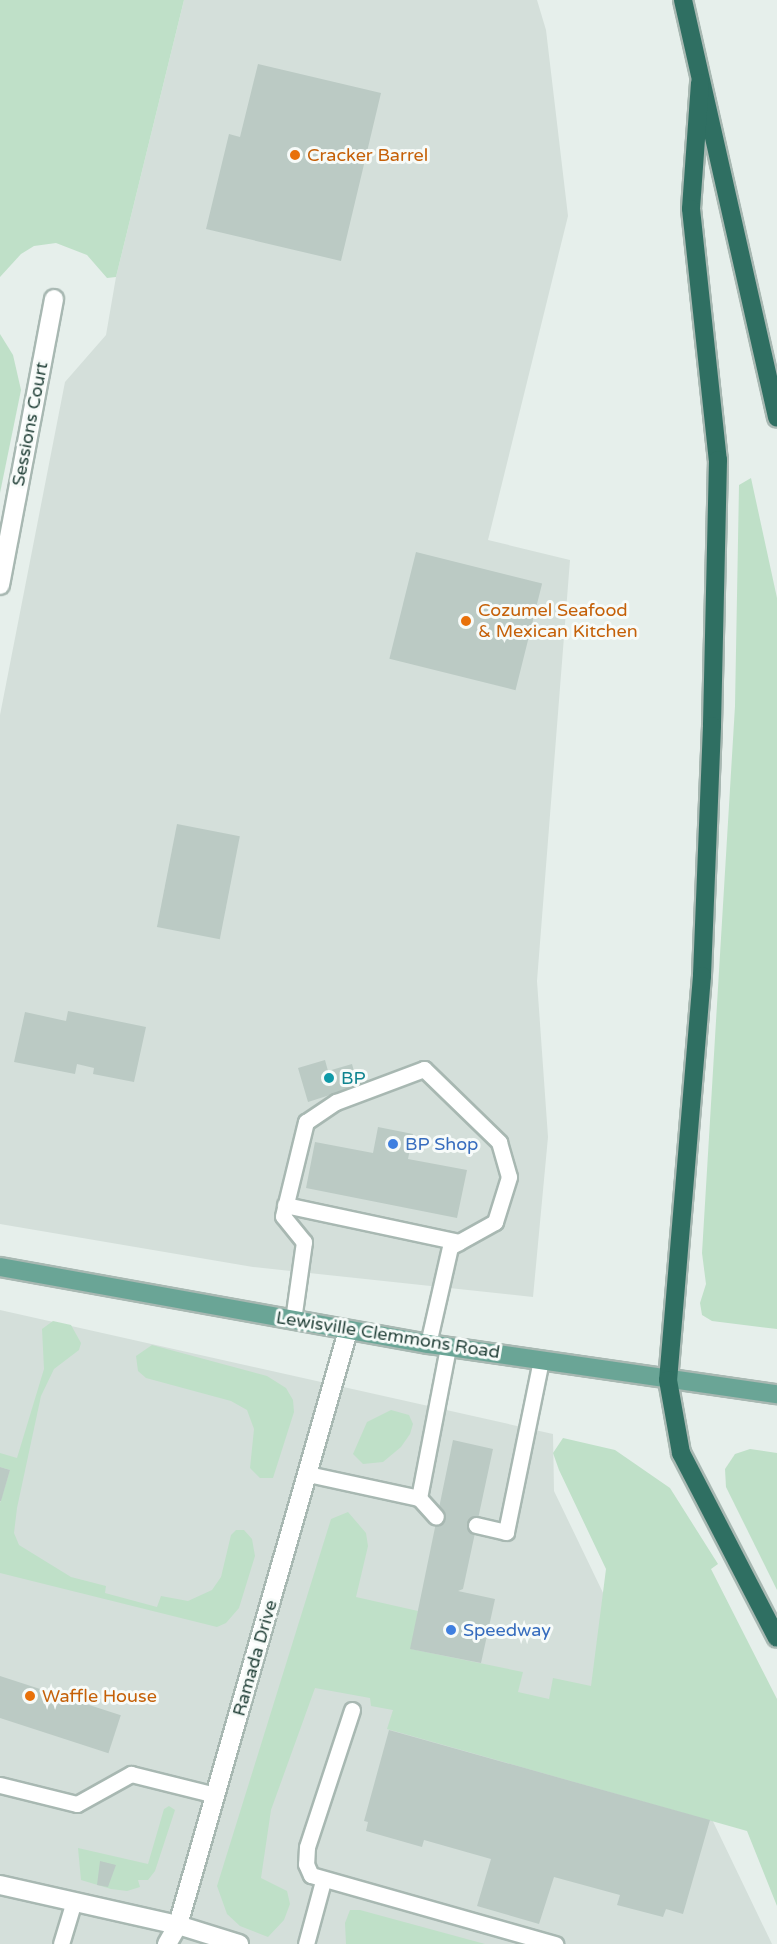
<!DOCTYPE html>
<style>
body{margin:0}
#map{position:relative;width:777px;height:1944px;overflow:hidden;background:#e6efeb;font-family:"Varela Round",sans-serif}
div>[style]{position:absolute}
.built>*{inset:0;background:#d4dfda}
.green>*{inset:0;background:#bfe0c8}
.building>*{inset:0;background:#bbcac4;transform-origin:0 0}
.roads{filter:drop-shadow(2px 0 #a8b8b2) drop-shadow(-2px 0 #a8b8b2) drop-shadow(0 2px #a8b8b2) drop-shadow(0 -2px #a8b8b2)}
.service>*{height:15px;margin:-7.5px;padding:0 7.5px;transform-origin:7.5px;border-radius:7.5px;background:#fff}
.minor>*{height:18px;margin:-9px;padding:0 9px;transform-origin:9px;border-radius:9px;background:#fff}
.primary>*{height:18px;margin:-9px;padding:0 9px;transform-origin:9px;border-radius:9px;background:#6aa596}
.motorway>*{height:18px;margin:-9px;padding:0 9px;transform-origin:9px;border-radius:9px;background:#2f6f62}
.dots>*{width:16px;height:16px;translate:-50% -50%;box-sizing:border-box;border:3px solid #f7fbf9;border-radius:50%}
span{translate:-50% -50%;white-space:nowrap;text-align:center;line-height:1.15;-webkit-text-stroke:6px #f7fbf9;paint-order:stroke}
.food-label{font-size:18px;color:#c56008}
.left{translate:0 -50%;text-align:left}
.street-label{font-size:18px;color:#24423a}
.culture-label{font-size:18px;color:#0d838f}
.shop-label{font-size:18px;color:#366cbe}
</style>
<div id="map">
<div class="built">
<div style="clip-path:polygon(184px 0,537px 0,546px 30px,568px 216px,488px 540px,570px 560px,537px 981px,548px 1137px,533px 1297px,253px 1267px,0 1224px,0 715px,65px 382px,106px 335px,116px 277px)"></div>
<div style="clip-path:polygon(0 1310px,553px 1434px,554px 1491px,772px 1944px,0 1944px)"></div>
</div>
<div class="green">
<div style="clip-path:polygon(0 0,184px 0,116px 277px,107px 278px,87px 255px,56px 243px,34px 246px,21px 254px,0 277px)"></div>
<div style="clip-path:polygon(0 334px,13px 355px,21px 390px,0 493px)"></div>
<div style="clip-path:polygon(751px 478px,777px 598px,777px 1329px,712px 1321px,702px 1315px,700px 1303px,706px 1284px,702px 1253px,735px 706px,739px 485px)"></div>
<div style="clip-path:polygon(53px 1321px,71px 1325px,81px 1343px,79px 1350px,54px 1369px,41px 1396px,17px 1508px,14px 1533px,19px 1545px,71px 1577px,106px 1586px,105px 1593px,157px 1607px,161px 1596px,188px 1601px,212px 1590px,221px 1577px,231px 1535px,236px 1530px,244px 1530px,252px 1539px,255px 1556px,239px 1608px,226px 1623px,217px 1627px,0 1573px,0 1503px,10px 1470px,0 1467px,0 1453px,17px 1458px,44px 1369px,42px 1329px)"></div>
<div style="clip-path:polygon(152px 1345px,267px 1376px,286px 1388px,293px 1400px,294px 1412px,273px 1478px,260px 1478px,250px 1468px,254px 1429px,247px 1410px,231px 1401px,146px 1378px,138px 1371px,136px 1356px)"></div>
<div style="clip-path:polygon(391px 1410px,409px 1415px,413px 1424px,410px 1434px,401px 1447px,383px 1462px,363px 1464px,353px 1454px,367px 1422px)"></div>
<div style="clip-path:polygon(563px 1438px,615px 1450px,670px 1488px,718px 1564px,711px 1569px,777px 1699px,777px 1906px,747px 1831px,387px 1729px,393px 1710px,371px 1706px,370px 1698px,315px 1688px,271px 1810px,261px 1878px,287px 1891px,290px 1904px,284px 1920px,268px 1937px,240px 1926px,227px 1914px,217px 1886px,331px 1519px,348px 1512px,366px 1533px,368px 1546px,356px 1597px,418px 1611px,411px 1649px,523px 1672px,518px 1692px,549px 1699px,553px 1678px,591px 1686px,606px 1569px,559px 1470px,553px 1453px)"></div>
<div style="clip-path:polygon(750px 1449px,777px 1453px,777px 1590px,726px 1487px,725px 1469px,735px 1454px)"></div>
<div style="clip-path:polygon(169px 1806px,175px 1810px,155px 1871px,148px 1880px,138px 1880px,140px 1887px,127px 1891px,111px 1889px,81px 1880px,78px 1848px,148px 1864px,164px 1809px)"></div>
<div style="clip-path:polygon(350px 1910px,360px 1910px,485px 1944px,346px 1944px,345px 1923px)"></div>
</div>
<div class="building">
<div style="clip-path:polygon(258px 64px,381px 93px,341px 261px,206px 229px,229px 134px,240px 137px)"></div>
<div style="left:416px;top:552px;width:130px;height:110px;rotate:14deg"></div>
<div style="left:177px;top:824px;width:64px;height:105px;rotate:11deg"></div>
<div style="clip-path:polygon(68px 1011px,146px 1027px,134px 1082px,93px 1074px,94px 1068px,77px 1064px,75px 1074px,14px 1062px,25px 1012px,66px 1021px)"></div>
<div style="clip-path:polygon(325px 1060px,328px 1071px,352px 1064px,358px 1086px,308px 1102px,298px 1068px)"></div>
<div style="clip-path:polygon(378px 1127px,413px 1134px,408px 1159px,467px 1170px,457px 1218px,306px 1188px,315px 1142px,373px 1153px)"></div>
<div style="clip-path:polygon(453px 1440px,493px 1449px,463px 1589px,458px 1591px,495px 1599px,481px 1663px,410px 1649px)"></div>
<div style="clip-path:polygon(0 1467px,10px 1470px,1px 1501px,0 1501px)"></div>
<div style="left:0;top:1676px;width:127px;height:40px;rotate:18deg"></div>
<div style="clip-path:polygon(389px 1730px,710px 1820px,683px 1914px,666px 1909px,663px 1917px,617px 1905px,620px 1895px,554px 1877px,539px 1924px,477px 1906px,491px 1859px,424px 1840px,422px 1847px,366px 1831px,368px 1822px,364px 1821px)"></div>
<div style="clip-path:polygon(100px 1861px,116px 1865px,108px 1887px,97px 1885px)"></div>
</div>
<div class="roads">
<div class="service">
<div style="left:285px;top:1205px;width:178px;rotate:12deg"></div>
<div style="left:293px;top:1320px;width:79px;rotate:-82deg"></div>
<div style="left:304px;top:1242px;width:33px;rotate:-129deg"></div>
<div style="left:283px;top:1216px;width:97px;rotate:-76.3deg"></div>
<div style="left:306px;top:1122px;width:36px;rotate:-34deg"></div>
<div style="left:336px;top:1102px;width:94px;rotate:-20.6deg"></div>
<div style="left:424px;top:1069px;width:105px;rotate:44.2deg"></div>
<div style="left:499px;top:1142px;width:36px;rotate:74deg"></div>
<div style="left:509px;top:1177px;width:47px;rotate:107.3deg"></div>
<div style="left:495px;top:1222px;width:51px;rotate:150.9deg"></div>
<div style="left:450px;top:1247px;width:99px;rotate:102.8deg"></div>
<div style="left:308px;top:1474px;width:114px;rotate:12.2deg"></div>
<div style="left:419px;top:1498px;width:25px;rotate:48deg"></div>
<div style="left:419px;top:1498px;width:154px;rotate:-79.1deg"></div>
<div style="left:476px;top:1525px;width:31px;rotate:13deg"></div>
<div style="left:506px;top:1532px;width:176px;rotate:-78.5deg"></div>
<div style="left:352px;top:1710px;width:144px;rotate:108.2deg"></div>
<div style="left:307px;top:1847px;width:17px;rotate:93deg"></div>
<div style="left:306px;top:1864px;width:12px;rotate:66deg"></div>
<div style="left:311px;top:1875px;width:254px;rotate:15.8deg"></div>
<div style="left:0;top:1785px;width:79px;rotate:13.9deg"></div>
<div style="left:77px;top:1804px;width:62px;rotate:-29.1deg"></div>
<div style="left:131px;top:1774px;width:87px;rotate:14deg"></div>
<div style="left:61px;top:1944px;width:45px;rotate:-73.2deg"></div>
<div style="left:306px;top:1944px;width:65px;rotate:-74.9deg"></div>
</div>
<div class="minor">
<div style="left:0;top:585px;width:291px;rotate:-79.3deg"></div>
<div style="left:0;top:1885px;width:182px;rotate:12.7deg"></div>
<div style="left:178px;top:1925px;width:64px;rotate:17.3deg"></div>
<div style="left:167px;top:1944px;width:22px;rotate:-60deg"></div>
<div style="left:178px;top:1925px;width:618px;rotate:-74.03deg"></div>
</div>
<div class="primary">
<div style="left:0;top:1267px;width:435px;rotate:10.2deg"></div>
<div style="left:428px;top:1344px;width:353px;rotate:8.2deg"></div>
</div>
<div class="motorway">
<div style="left:683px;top:0;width:428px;rotate:77.3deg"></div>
<div style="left:700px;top:83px;width:126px;rotate:94.1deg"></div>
<div style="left:691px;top:209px;width:252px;rotate:83.9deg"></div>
<div style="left:718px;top:460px;width:266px;rotate:91.3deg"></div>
<div style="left:712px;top:726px;width:250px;rotate:92.3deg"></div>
<div style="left:702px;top:976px;width:405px;rotate:94.8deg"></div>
<div style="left:668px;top:1380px;width:74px;rotate:79.9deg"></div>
<div style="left:681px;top:1453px;width:208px;rotate:62.6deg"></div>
</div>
</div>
<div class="dots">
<div style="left:295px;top:155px;background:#e8710a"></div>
<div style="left:466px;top:621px;background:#e8710a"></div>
<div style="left:329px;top:1078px;background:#0f9aa8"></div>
<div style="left:393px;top:1144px;background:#3f7fe0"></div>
<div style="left:451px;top:1630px;background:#3f7fe0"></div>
<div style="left:30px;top:1696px;background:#e8710a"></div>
</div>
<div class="food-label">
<span class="left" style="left:307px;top:155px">Cracker Barrel</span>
<span class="left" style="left:478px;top:621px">Cozumel Seafood<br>&amp; Mexican Kitchen</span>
<span class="left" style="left:42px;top:1696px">Waffle House</span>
</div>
<div class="street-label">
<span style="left:30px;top:424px;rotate:-79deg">Sessions Court</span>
<span style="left:388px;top:1335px;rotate:9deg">Lewisville Clemmons Road</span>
<span style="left:255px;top:1658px;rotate:-74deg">Ramada Drive</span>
</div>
<div class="culture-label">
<span class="left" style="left:341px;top:1078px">BP</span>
</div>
<div class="shop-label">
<span class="left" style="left:405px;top:1144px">BP Shop</span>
<span class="left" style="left:463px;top:1630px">Speedway</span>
</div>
</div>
